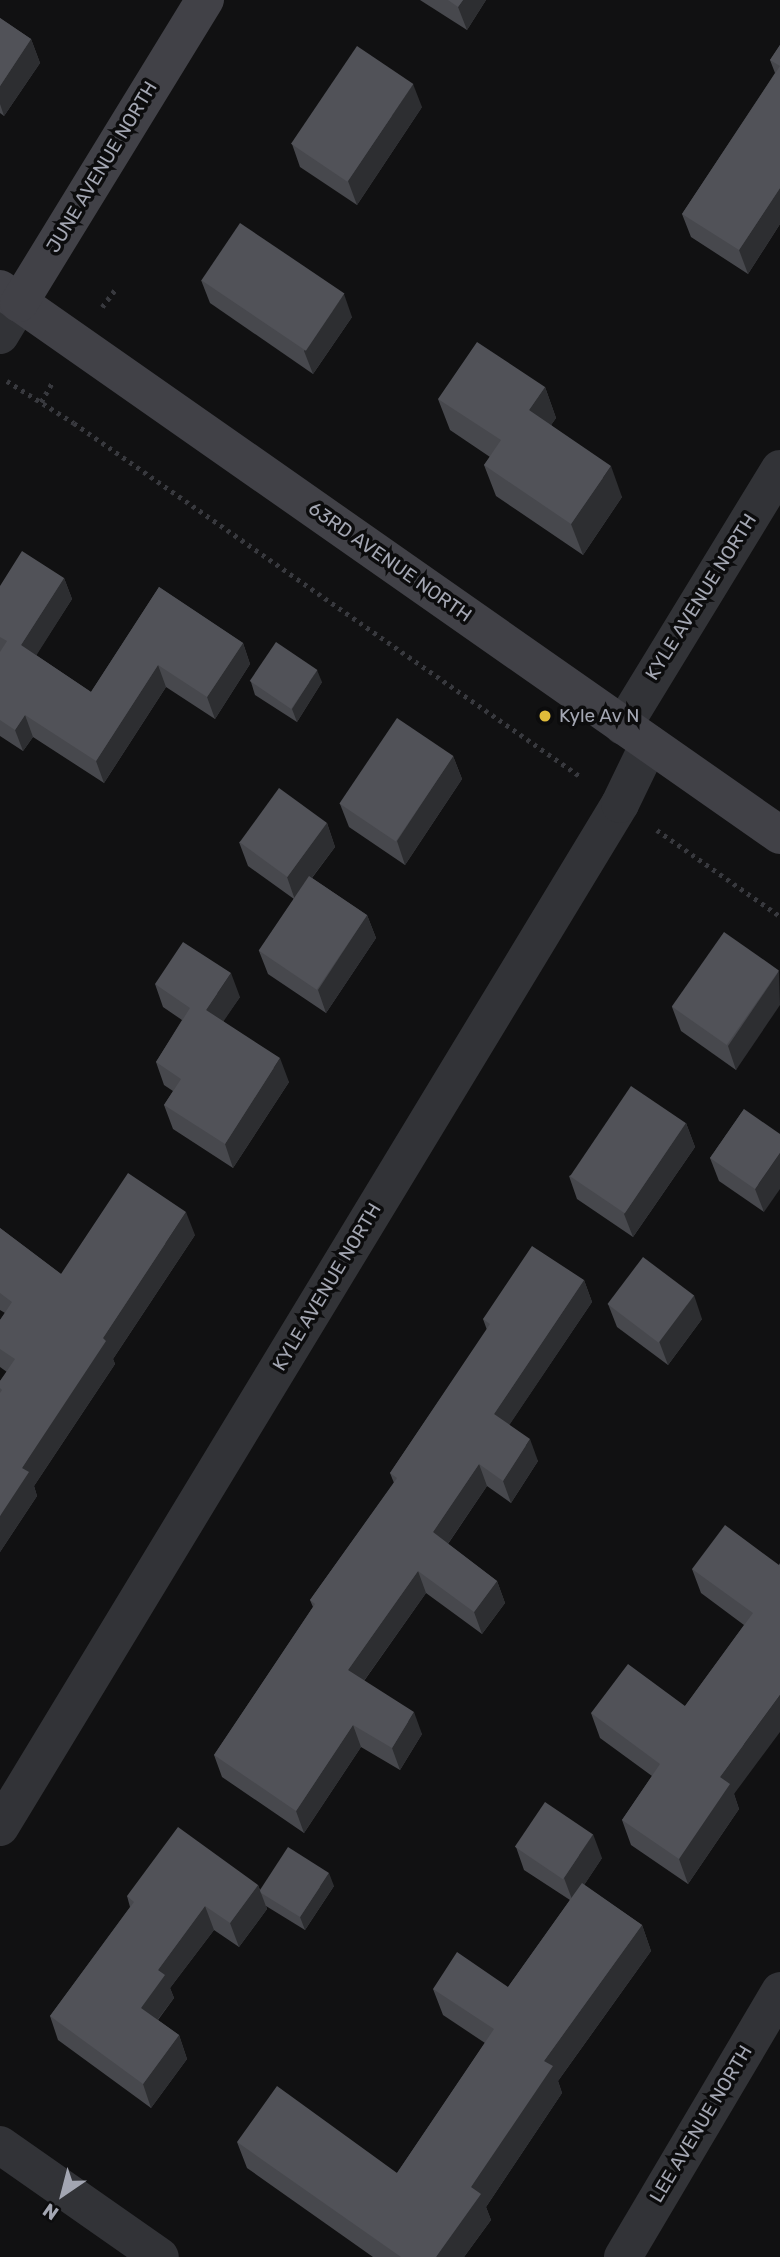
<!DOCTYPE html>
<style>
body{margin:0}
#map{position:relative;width:780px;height:2257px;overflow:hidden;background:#111112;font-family:Rubik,sans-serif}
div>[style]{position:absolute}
.path>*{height:4.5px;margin-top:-2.25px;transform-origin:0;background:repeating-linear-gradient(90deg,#38393e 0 3.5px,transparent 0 8.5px)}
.street>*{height:38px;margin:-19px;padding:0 19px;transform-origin:19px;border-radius:19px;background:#323337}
.secondary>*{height:38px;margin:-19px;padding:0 19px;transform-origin:19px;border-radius:19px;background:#414147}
.wall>*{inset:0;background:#47484d}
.shaded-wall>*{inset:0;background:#2d2e31}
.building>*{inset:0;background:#515258;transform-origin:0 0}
.dots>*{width:19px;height:19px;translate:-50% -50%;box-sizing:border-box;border:4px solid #0c0c0d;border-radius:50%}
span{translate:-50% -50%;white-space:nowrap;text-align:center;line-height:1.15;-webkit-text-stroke:7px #0c0c0d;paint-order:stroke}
.street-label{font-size:19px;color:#a3a6b2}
.poi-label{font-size:19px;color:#a3a6b2}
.left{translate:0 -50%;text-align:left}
.north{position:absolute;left:28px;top:2159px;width:70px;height:70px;-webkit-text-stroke:5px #0c0c0d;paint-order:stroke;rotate:215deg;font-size:19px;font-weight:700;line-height:28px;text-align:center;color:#a3a6b2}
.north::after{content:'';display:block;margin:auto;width:24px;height:32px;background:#a3a6b2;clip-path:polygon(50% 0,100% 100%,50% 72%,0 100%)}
</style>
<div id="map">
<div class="path">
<div style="left:102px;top:307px;width:21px;rotate:-53deg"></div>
<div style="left:7px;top:381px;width:79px;rotate:32.1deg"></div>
<div style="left:74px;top:423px;width:618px;rotate:34.92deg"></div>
<div style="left:41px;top:402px;width:24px;rotate:-60deg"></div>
<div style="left:657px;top:830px;width:150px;rotate:35deg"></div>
</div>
<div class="street">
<div style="left:0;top:335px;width:37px;rotate:-59deg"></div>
<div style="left:623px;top:726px;width:301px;rotate:-58.6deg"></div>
<div style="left:0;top:1827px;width:1196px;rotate:-58.78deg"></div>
<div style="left:620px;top:804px;width:67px;rotate:-64.2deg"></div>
<div style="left:0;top:2145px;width:195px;rotate:35deg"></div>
<div style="left:623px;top:2257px;width:309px;rotate:-59.4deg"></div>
</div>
<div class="secondary">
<div style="left:0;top:289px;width:952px;rotate:34.99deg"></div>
<div style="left:19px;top:303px;width:356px;rotate:-58.5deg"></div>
</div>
<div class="wall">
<div style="clip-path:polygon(420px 0,486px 0,467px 30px)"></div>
<div style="clip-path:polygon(0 18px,31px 39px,40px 63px,4px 116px,0 113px)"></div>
<div style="clip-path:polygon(780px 45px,780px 224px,748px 274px,691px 237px,682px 214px,775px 73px,770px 60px)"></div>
<div style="clip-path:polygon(422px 107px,357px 205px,300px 167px,292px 144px)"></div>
<div style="clip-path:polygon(201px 280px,352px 317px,313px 374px,210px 303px)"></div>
<div style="clip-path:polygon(545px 387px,556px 418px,551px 425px,622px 497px,583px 555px,496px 496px,484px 465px,490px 457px,450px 430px,438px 399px)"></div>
<div style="clip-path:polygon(64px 578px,72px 599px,36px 655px,91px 692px,159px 587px,243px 643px,250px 664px,215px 719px,166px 687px,104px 783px,33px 737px,23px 751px,0 736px,0 586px)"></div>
<div style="clip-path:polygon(251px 682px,322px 682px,297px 722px,255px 695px)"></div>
<div style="clip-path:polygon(453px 756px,462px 779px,405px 865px,349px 827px,340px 804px)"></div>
<div style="clip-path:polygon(327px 823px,335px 847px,312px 878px,367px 915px,376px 938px,326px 1013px,268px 974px,259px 951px,294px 899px,248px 866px,239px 842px)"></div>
<div style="clip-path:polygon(779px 971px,736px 1070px,681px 1031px,672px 1007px)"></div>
<div style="clip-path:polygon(155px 984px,240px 997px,223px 1021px,289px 1082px,233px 1168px,173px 1129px,164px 1105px,173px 1091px,164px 1085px,156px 1062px,182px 1020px,163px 1007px)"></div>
<div style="clip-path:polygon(744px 1109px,764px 1212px,719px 1181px,710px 1158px)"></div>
<div style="clip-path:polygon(686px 1123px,695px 1147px,633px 1237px,577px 1199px,569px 1176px)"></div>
<div style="clip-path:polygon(0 1228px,61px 1274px,195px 1235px,113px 1359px,115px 1364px,34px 1486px,37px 1496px,0 1552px,0 1381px,7px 1372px,0 1367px,0 1320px,5px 1313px,0 1310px)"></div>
<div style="clip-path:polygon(584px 1280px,592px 1302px,509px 1425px,538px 1461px,511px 1503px,487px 1486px,448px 1544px,497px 1581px,505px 1603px,482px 1634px,426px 1593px,364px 1681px,422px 1734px,400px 1770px,361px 1747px,304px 1833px,222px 1777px,214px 1755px,313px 1607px,310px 1600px,394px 1483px,390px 1473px,487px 1330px,483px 1319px)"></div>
<div style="clip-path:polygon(608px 1304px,702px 1319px,668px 1365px,617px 1327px)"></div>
<div style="clip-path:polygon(779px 1565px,734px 1794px,739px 1809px,688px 1884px,631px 1845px,622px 1820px,652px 1776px,600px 1738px,591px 1713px,685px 1706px,744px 1625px,701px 1593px,692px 1569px)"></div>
<div style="clip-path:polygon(516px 1847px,602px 1858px,584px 1885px,642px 1925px,651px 1951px,558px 2081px,562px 2093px,486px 2207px,491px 2220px,464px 2257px,373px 2257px,247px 2168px,237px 2142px,397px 2173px,485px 2043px,443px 2015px,433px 1989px,508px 1987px,570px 1900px,524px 1870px)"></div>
<div style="clip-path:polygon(258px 1885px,260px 1890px,334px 1886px,305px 1930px,266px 1906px,267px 1909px,239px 1947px,214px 1930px,170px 1988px,174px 1998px,158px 2020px,179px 2035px,187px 2059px,151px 2108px,58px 2040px,50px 2016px,130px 1907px,127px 1896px)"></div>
</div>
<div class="shaded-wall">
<div style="clip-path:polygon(463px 0,486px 0,467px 30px,458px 7px)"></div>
<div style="clip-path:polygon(31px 39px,40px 63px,4px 116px,0 104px,0 86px)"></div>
<div style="clip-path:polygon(413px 84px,422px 107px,357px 205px,348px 181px)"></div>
<div style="clip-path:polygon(780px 188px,780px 224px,748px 274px,739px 250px)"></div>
<div style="clip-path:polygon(344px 294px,352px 317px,313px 374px,304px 351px)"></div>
<div style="clip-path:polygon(545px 387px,556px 418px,540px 441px,529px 410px)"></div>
<div style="clip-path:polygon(611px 466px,622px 497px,583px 555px,571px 524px)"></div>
<div style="clip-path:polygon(64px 578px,72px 599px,29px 667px,21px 645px)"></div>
<div style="clip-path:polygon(243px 643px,250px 664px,215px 719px,207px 697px)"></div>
<div style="clip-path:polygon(158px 665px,166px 687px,104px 783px,96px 761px)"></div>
<div style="clip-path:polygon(317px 670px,322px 682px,297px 722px,292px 709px)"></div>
<div style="clip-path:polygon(25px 715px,33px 737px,23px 751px,15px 730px)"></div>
<div style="clip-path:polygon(453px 756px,462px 779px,405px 865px,397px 841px)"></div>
<div style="clip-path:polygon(327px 823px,335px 847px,295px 900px,287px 877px)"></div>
<div style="clip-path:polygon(367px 915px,376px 938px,326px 1013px,318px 990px)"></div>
<div style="clip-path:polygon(779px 971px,780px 1005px,736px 1070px,728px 1046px)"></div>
<div style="clip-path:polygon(231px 973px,240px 997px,215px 1034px,206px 1010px)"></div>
<div style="clip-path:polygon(280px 1058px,289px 1082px,233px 1168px,225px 1144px)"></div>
<div style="clip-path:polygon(686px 1123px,695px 1147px,633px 1237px,624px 1214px)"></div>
<div style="clip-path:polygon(780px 1153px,780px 1189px,764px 1212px,755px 1189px)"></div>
<div style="clip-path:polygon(186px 1212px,195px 1235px,113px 1359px,115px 1364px,34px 1486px,37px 1496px,0 1552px,0 1516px,22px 1468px,103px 1338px)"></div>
<div style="clip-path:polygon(584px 1280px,592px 1302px,502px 1436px,494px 1414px)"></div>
<div style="clip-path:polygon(694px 1295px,702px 1319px,668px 1365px,659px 1341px)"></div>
<div style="clip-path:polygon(530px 1439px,538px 1461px,511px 1503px,503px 1481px)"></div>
<div style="clip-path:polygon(479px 1464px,487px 1486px,441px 1554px,433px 1532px)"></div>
<div style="clip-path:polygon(418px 1571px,426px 1593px,356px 1692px,348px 1670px)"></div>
<div style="clip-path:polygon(497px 1581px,505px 1603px,482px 1634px,474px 1612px)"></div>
<div style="clip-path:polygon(780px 1695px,780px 1732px,734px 1794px,739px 1809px,688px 1884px,679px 1859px,720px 1777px)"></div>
<div style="clip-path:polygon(414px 1712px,422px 1734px,400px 1770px,392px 1748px)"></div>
<div style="clip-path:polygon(353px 1725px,361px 1747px,304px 1833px,296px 1811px)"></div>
<div style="clip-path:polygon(593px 1834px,602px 1858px,573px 1902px,564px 1878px)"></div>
<div style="clip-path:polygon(329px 1873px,334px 1886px,305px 1930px,300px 1917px)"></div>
<div style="clip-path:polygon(258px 1885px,267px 1909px,239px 1947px,230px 1923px)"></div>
<div style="clip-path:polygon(205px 1906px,214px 1930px,170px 1988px,174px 1998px,149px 2031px,141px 2008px,158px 1970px)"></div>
<div style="clip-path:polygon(642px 1925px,651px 1951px,558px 2081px,562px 2093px,486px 2207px,491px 2220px,464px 2257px,436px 2257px,471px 2187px,544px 2061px)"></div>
<div style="clip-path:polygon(179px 2035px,187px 2059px,151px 2108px,143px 2084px)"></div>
</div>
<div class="building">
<div style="clip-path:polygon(448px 0,463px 0,458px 7px)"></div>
<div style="clip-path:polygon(0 18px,31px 39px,0 86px)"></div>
<div style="clip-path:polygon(780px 45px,780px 188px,739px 250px,682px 214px,780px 66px,770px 60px)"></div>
<div style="left:357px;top:46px;width:68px;height:118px;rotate:34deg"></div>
<div style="left:240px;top:223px;width:126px;height:69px;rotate:34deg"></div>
<div style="clip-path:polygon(477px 342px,545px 387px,529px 410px,611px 466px,571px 524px,484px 465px,501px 440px,438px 399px)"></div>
<div style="clip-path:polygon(22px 551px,64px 578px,21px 645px,91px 692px,159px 587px,243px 643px,207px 697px,158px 665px,96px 761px,25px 715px,15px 730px,0 720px,0 652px,7px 641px,0 637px,0 586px)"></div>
<div style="left:276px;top:642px;width:50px;height:47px;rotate:34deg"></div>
<div style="left:397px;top:718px;width:68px;height:103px;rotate:34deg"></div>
<div style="left:279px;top:788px;width:59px;height:67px;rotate:36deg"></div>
<div style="left:309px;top:876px;width:70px;height:90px;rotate:34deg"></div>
<div style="left:724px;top:932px;width:67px;height:91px;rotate:35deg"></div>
<div style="clip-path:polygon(183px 942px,231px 973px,206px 1010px,280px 1058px,225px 1144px,164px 1105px,181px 1079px,156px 1062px,190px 1008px,155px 984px)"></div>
<div style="left:631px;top:1086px;width:66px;height:109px;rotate:34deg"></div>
<div style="clip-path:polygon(744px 1109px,780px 1134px,780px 1153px,755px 1189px,710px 1158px)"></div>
<div style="clip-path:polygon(128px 1173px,186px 1212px,103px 1338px,106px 1341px,22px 1468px,29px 1472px,0 1516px,0 1393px,2px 1390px,0 1388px,0 1381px,15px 1359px,0 1349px,0 1320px,12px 1302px,0 1293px,0 1228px,61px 1274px)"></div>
<div style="clip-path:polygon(532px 1246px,584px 1280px,494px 1414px,530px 1439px,503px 1481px,479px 1464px,433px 1532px,497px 1581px,474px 1612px,418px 1571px,348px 1670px,414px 1712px,392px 1748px,353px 1725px,296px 1811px,214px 1755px,315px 1604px,310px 1600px,397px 1478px,390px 1473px,490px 1324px,483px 1319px)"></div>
<div style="left:643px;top:1257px;width:64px;height:59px;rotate:37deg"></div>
<div style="clip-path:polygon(725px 1525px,779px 1565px,780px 1563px,780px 1695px,720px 1777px,730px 1784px,679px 1859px,622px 1820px,660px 1764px,591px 1713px,628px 1664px,685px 1706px,753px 1613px,692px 1569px)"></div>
<div style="left:545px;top:1802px;width:58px;height:54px;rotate:34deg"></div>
<div style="clip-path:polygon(178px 1827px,258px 1885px,230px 1923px,205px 1906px,158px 1970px,165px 1975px,141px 2008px,179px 2035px,143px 2084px,50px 2016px,134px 1902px,127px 1896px)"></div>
<div style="clip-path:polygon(288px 1847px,329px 1873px,300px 1917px,261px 1893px,260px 1890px)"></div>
<div style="clip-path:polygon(582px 1883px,642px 1925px,544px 2061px,553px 2066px,471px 2187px,481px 2194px,436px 2257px,401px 2257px,237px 2142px,277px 2086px,397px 2173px,494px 2029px,433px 1989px,457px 1952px,508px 1987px)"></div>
</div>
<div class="dots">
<div style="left:545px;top:716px;background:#e1bc3a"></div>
</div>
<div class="street-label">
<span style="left:102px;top:167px;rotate:-59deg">JUNE AVENUE NORTH</span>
<span style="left:390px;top:562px;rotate:35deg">63RD AVENUE NORTH</span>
<span style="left:701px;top:597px;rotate:-58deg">KYLE AVENUE NORTH</span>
<span style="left:327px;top:1287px;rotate:-59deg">KYLE AVENUE NORTH</span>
<span style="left:701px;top:2124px;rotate:-59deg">LEE AVENUE NORTH</span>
</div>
<div class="poi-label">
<span class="left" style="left:559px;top:716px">Kyle Av N</span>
</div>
<div class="north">N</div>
</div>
